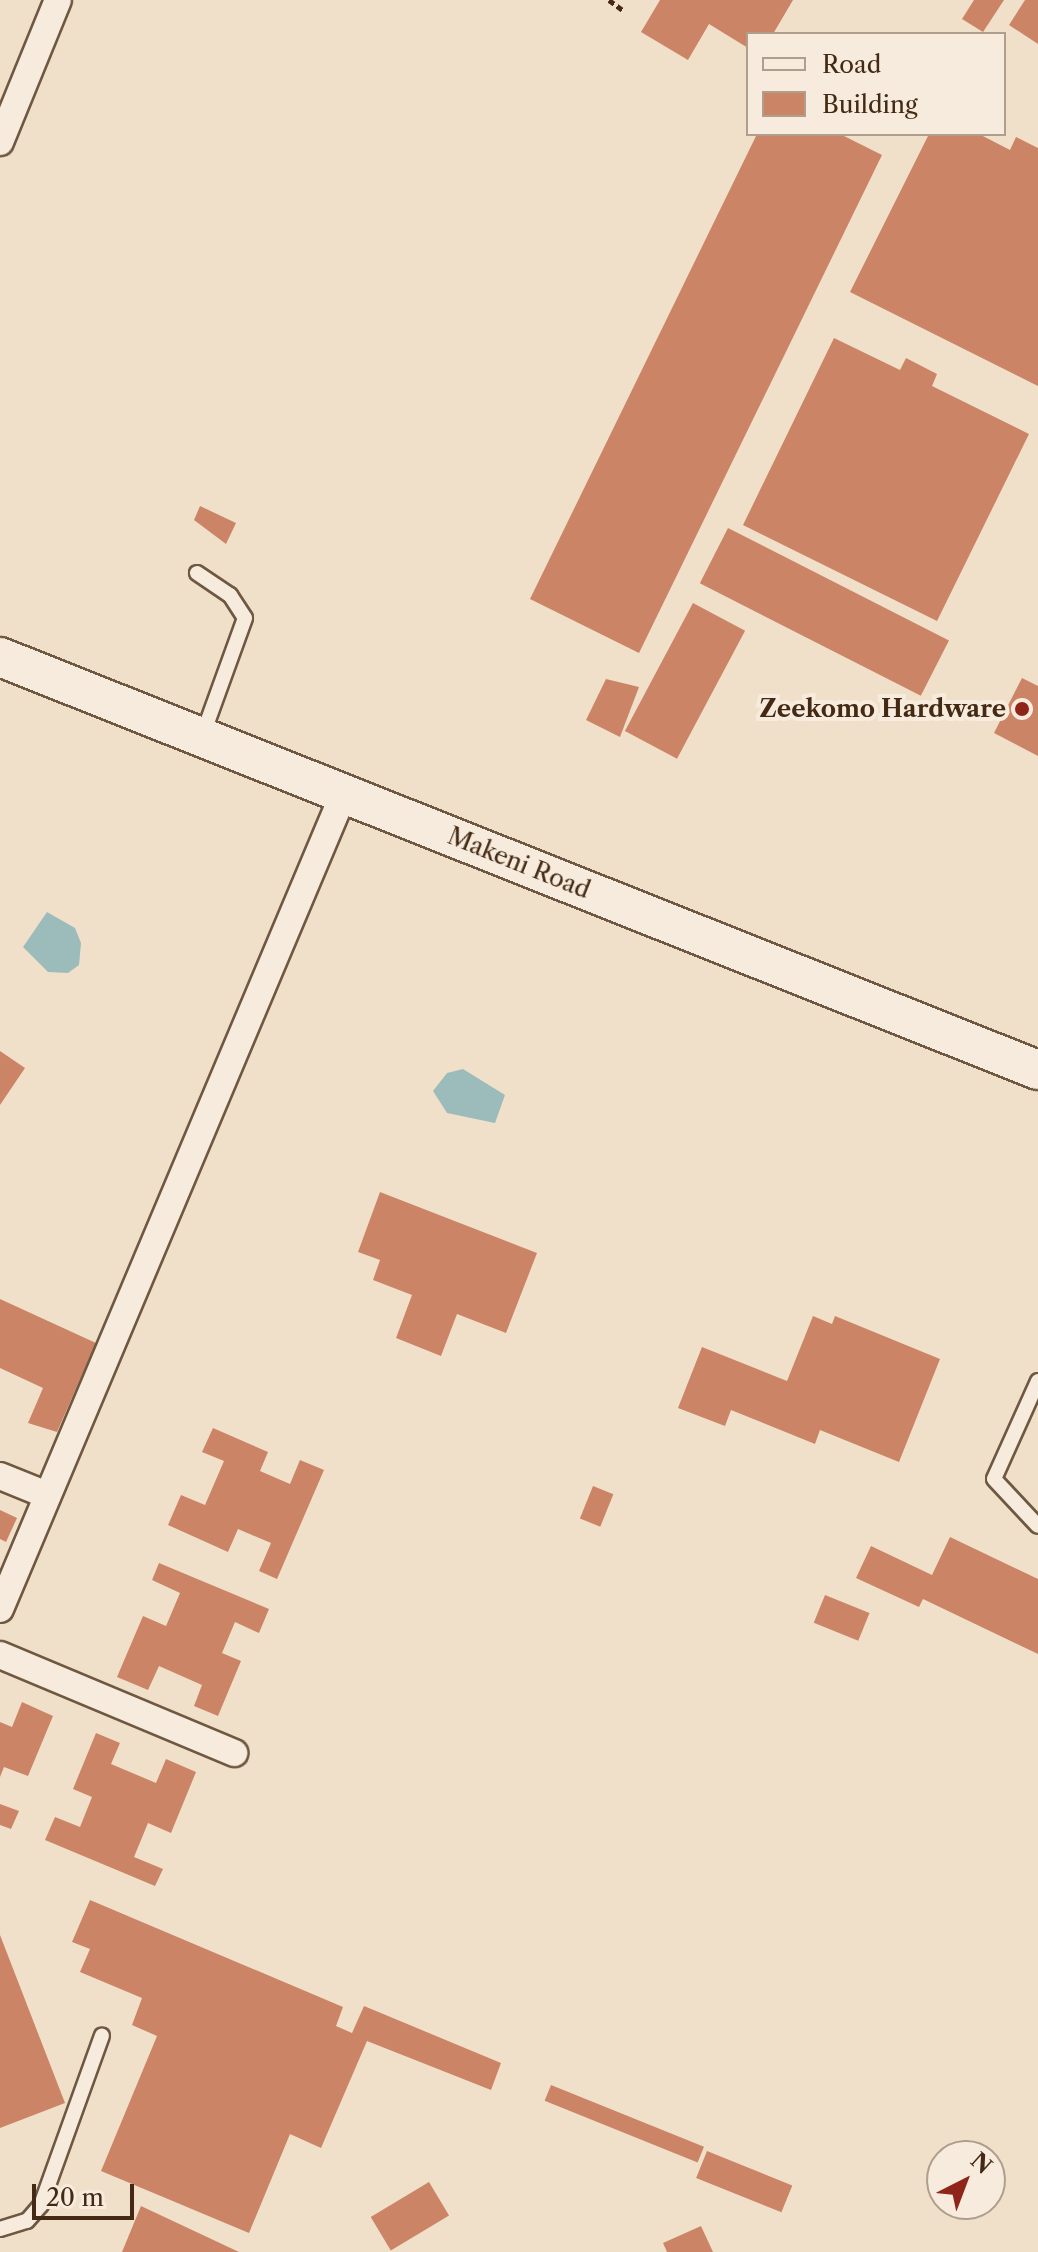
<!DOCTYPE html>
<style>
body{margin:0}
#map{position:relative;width:1038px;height:2252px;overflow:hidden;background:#f1e0c9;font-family:"Libre Caslon Text",serif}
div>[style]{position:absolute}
.water>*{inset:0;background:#9bbcbb}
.building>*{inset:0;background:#cc8466;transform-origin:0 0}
.path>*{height:5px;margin-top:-2.5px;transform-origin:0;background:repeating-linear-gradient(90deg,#442a14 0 6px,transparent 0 10px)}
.roads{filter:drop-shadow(2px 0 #6f5841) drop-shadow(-2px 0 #6f5841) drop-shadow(0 2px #6f5841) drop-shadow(0 -2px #6f5841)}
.service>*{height:14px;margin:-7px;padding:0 7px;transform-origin:7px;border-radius:7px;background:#f6ebdc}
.minor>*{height:26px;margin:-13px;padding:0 13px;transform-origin:13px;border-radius:13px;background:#f6ebdc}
.secondary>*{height:38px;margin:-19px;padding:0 19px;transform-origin:19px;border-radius:19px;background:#f6ebdc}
.dots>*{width:22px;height:22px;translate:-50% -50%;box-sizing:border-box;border:4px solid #f6ebdc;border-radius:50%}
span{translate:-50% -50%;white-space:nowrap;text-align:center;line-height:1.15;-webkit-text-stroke:8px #f6ebdc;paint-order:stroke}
.poi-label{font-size:24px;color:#442a14;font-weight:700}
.right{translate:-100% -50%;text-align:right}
.street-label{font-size:24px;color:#442a14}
.legend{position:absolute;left:746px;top:32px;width:260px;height:104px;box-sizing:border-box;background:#f6ebdc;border:2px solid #af9e8c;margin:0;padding:10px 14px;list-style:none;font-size:24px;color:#442a14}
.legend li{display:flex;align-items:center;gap:16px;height:40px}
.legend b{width:40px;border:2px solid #af9e8c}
.north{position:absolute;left:926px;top:2140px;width:80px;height:80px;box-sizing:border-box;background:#f6ebdc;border:2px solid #af9e8c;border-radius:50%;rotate:42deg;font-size:22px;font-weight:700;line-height:32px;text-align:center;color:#442a14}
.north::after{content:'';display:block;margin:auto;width:28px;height:36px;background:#8f2418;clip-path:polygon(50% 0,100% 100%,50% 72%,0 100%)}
.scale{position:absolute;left:32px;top:2184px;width:102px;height:36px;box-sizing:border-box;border:4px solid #442a14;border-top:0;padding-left:10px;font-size:24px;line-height:28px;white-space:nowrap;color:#442a14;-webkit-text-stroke:6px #f6ebdc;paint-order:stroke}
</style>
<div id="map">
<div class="water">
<div style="clip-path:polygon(47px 912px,75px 928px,81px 943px,79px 965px,68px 973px,48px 972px,23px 947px)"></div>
<div style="clip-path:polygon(463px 1069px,505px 1095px,495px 1123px,447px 1113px,433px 1091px,447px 1073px)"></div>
</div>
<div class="building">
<div style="clip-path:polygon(660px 0,793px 0,773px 34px,748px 34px,748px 48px,709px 24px,688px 60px,641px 32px)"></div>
<div style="clip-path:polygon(974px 0,1004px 0,983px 32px,962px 19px)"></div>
<div style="clip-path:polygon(1025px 0,1038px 0,1038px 44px,1009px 25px)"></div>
<div style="clip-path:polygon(757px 134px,840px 134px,882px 155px,639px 653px,530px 599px)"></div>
<div style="clip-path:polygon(929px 134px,979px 134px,1010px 150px,1016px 137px,1038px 148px,1038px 386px,850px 292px)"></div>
<div style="clip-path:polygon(834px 338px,900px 370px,906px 358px,937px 374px,932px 386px,1029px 434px,937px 621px,743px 525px)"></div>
<div style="clip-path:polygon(200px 506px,236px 523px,226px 544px,194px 520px)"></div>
<div style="left:728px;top:528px;width:248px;height:62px;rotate:27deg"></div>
<div style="left:693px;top:603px;width:59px;height:145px;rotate:28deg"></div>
<div style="clip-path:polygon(1022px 678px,1038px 686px,1038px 756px,994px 733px)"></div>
<div style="clip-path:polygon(606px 679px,639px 687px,620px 737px,586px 720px)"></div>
<div style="clip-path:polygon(0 1051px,25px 1068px,0 1105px)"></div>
<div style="clip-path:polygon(380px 1192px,537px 1253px,506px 1333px,457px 1314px,441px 1356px,396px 1338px,412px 1295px,373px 1280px,380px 1260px,358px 1252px)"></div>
<div style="clip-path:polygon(0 1299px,96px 1343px,57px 1432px,28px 1423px,43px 1388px,0 1368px)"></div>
<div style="clip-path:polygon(813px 1316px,832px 1324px,835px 1316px,940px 1359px,899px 1462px,820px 1430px,815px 1444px,731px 1410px,725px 1426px,678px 1408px,702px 1347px,787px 1381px)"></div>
<div style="clip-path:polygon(213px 1428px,268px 1452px,260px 1471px,290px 1484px,300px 1460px,324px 1470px,277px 1579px,259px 1571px,271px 1543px,238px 1529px,228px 1552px,168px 1525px,181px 1495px,205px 1505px,224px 1461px,202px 1452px)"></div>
<div style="left:593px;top:1486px;width:22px;height:35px;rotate:22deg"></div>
<div style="clip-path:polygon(0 1510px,17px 1518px,6px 1542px,0 1539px)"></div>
<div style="clip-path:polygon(950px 1537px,1038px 1579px,1038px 1654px,923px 1599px,919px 1607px,856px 1578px,871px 1546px,932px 1575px)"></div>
<div style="clip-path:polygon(159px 1563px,269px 1609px,259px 1633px,235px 1622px,222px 1653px,241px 1661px,218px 1716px,194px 1706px,202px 1685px,159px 1666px,148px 1690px,117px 1677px,143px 1616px,166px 1626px,180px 1593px,152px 1580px)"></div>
<div style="left:825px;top:1595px;width:48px;height:30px;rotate:22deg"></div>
<div style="clip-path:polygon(22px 1702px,53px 1716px,28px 1776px,4px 1767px,0 1777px,0 1722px,12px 1727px)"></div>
<div style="clip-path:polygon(96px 1733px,120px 1743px,111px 1764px,156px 1783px,166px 1759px,196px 1772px,171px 1833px,148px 1823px,134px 1857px,163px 1869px,155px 1886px,45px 1840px,55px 1817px,80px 1827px,92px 1797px,73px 1789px)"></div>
<div style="clip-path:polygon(0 1804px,19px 1811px,11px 1829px,0 1825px)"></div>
<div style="clip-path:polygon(90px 1900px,343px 2007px,336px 2026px,352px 2033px,364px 2006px,501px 2063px,491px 2090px,367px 2041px,321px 2148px,290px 2134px,249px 2233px,101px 2171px,157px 2036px,132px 2025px,142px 1998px,80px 1972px,90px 1949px,72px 1942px)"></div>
<div style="clip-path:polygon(0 1935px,65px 2103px,0 2128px)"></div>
<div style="left:551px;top:2085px;width:165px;height:17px;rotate:22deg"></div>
<div style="left:707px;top:2151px;width:92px;height:29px;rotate:22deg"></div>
<div style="left:429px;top:2182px;width:39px;height:68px;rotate:59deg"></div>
<div style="clip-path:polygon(141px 2206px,239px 2252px,122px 2252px)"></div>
<div style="clip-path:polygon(701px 2226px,713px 2252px,667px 2252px,663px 2243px)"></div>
</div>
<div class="path">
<div style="left:609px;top:0;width:19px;rotate:36deg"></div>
</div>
<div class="roads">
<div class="service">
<div style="left:197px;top:573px;width:40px;rotate:34deg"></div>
<div style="left:230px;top:595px;width:27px;rotate:57deg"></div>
<div style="left:245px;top:618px;width:127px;rotate:109.9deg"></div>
<div style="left:1038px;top:1381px;width:107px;rotate:114.2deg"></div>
<div style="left:994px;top:1479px;width:64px;rotate:46.9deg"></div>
<div style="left:0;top:2229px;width:28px;rotate:-17deg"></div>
<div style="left:27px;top:2221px;width:21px;rotate:-49deg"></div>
<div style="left:41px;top:2205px;width:180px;rotate:-70.2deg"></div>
</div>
<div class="minor">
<div style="left:0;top:142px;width:153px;rotate:-67.8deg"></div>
<div style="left:0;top:1476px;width:51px;rotate:22deg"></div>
<div style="left:0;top:1609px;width:886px;rotate:-67.14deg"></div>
<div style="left:0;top:1655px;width:254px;rotate:22.7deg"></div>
</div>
<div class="secondary">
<div style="left:0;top:657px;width:1117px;rotate:21.7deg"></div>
</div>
</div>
<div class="dots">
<div style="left:1022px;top:709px;background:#8f2418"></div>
</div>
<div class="poi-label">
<span class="right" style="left:1006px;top:709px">Zeekomo Hardware</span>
</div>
<div class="street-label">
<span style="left:519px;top:863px;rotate:22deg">Makeni Road</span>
</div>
<ul class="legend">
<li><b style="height:10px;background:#f6ebdc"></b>Road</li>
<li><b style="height:22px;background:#cc8466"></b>Building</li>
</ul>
<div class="north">N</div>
<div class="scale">20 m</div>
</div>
